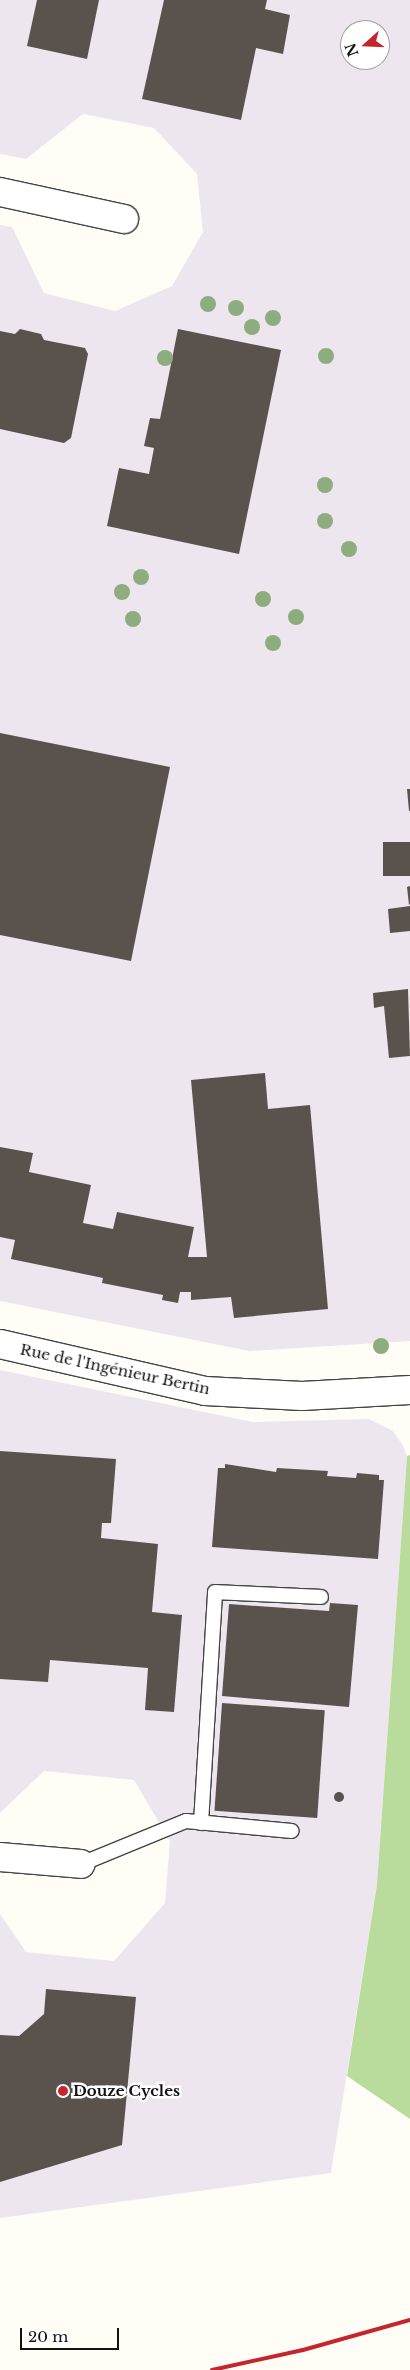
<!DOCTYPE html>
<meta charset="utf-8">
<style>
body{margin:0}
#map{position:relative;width:410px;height:2370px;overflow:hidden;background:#fffdf5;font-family:"Libre Baskerville",serif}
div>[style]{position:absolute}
.industrial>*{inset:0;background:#eee6ef}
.forest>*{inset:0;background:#b9dc9c}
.building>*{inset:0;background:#5a524d;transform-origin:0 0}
.round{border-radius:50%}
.roads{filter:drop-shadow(1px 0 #444) drop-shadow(-1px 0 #444) drop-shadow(0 1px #444) drop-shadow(0 -1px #444)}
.service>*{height:14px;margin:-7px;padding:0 7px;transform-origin:7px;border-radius:7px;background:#fff}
.minor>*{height:28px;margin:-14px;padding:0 14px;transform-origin:14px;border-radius:14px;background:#fff}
.rail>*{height:4px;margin:-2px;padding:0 2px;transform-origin:2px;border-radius:2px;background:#c4262e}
.trees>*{width:16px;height:16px;margin:-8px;border-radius:50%;background:#8dad7f}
.dots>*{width:14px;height:14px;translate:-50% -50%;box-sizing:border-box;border:2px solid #fff;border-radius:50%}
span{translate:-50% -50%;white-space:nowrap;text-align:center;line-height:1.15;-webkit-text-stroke:5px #fff;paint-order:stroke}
.street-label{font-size:15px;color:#111}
.poi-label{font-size:15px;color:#111;font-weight:700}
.left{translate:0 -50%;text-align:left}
.north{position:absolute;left:340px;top:20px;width:50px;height:50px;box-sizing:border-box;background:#fff;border:1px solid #a0a0a0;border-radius:50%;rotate:250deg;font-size:14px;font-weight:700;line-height:20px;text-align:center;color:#111}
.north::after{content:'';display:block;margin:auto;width:18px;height:22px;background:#c4262e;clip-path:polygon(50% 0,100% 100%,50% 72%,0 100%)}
.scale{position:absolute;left:20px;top:2328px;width:99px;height:22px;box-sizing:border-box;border:2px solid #111;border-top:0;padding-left:6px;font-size:15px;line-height:18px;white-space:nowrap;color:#111;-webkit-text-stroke:4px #fff;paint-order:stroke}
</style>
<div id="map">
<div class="industrial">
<div style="clip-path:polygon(evenodd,0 0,410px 0,410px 1341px,249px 1351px,0 1301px,0 225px,12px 227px,44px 293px,115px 311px,172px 286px,203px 232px,197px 174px,154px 128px,83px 114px,26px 159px,0 154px,0 0,350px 30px,380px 30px,380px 60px,350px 60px,350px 30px)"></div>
<div style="clip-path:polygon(0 1370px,253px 1422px,369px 1419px,393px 1431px,403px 1446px,407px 1456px,377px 1884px,331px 2173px,0 2218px,0 1914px,26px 1952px,114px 1961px,165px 1903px,170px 1841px,134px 1780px,44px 1771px,0 1813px)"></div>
</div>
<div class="forest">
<div style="clip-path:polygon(410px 1455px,410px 2119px,347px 2076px,377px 1884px,407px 1456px)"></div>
</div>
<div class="building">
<div style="clip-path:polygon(37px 0,99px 0,87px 59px,27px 46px)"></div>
<div style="clip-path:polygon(164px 0,267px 0,265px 9px,290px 15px,283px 54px,256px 48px,241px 120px,142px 99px)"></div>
<div style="clip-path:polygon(20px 329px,41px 334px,44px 340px,85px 348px,88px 354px,71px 438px,64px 443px,0 429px,0 331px,15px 334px)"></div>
<div style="clip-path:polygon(178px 329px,281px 350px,239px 554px,107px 526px,119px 468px,149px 474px,154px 448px,144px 446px,150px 418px,160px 419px)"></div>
<div style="clip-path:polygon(0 733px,170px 767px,131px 961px,0 935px)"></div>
<div style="clip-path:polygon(407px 789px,410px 789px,410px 811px,409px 811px)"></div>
<div style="left:410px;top:842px;width:34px;height:27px;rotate:90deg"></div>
<div style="clip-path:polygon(410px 886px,410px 904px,409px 905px,407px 887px)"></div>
<div style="clip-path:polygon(410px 906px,410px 931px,390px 933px,388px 909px)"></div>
<div style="clip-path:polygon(408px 989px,410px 1056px,389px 1058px,384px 1006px,374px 1008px,373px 993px)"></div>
<div style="clip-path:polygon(265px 1073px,268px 1109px,310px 1105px,328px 1309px,234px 1318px,231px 1297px,191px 1300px,191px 1292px,180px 1292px,178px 1303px,162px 1300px,163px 1295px,102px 1283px,103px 1278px,11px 1259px,15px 1240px,0 1237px,0 1147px,33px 1153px,29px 1172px,91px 1185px,83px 1223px,113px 1229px,117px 1212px,194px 1227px,188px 1257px,207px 1257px,191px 1080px)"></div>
<div style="clip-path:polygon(0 1451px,116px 1459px,111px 1523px,102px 1523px,101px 1538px,158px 1544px,152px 1612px,182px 1615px,174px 1712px,145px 1710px,148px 1668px,50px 1660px,48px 1682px,0 1679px)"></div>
<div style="clip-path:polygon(225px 1464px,276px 1472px,277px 1468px,328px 1471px,327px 1476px,356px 1478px,357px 1473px,379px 1475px,379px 1480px,384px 1480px,378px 1559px,212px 1547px,218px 1468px,225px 1468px)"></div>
<div style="clip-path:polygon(330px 1603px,358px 1605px,349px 1707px,222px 1696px,229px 1604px,329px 1611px)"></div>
<div style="left:222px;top:1703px;width:103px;height:108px;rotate:4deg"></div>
<div class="round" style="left:334px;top:1792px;width:10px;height:10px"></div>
<div style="clip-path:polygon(46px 1989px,136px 1997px,122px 2145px,0 2182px,0 2035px,19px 2036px,44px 2014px)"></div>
</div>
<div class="roads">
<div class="service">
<div style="left:201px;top:1823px;width:231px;rotate:-86.5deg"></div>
<div style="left:215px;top:1592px;width:106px;rotate:2.7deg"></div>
<div style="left:81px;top:1864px;width:113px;rotate:-22.3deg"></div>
<div style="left:186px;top:1821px;width:106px;rotate:5.4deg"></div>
</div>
<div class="minor">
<div style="left:0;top:192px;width:127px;rotate:12.3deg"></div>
<div style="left:0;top:1344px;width:210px;rotate:12.9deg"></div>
<div style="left:205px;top:1391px;width:97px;rotate:3deg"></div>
<div style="left:302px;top:1396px;width:108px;rotate:-3.2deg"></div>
<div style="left:0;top:1857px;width:81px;rotate:4.9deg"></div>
</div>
</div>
<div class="rail">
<div style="left:212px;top:2370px;width:93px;rotate:-12.4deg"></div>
<div style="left:303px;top:2350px;width:111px;rotate:-15.7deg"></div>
</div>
<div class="trees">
<div style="left:208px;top:304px"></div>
<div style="left:236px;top:308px"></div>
<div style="left:273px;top:318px"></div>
<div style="left:252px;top:327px"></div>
<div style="left:326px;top:356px"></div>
<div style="left:165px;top:358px"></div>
<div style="left:325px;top:485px"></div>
<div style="left:325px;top:521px"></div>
<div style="left:349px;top:549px"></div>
<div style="left:141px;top:577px"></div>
<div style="left:122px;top:592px"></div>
<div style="left:263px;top:599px"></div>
<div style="left:296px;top:617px"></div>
<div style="left:133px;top:619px"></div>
<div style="left:273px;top:643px"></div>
<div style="left:381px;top:1346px"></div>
</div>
<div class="dots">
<div style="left:63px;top:2091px;background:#c4262e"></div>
</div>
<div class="street-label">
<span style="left:115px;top:1369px;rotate:12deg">Rue de l'Ingénieur Bertin</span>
</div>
<div class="poi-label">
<span class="left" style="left:73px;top:2091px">Douze Cycles</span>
</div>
<div class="north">N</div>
<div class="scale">20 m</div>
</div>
